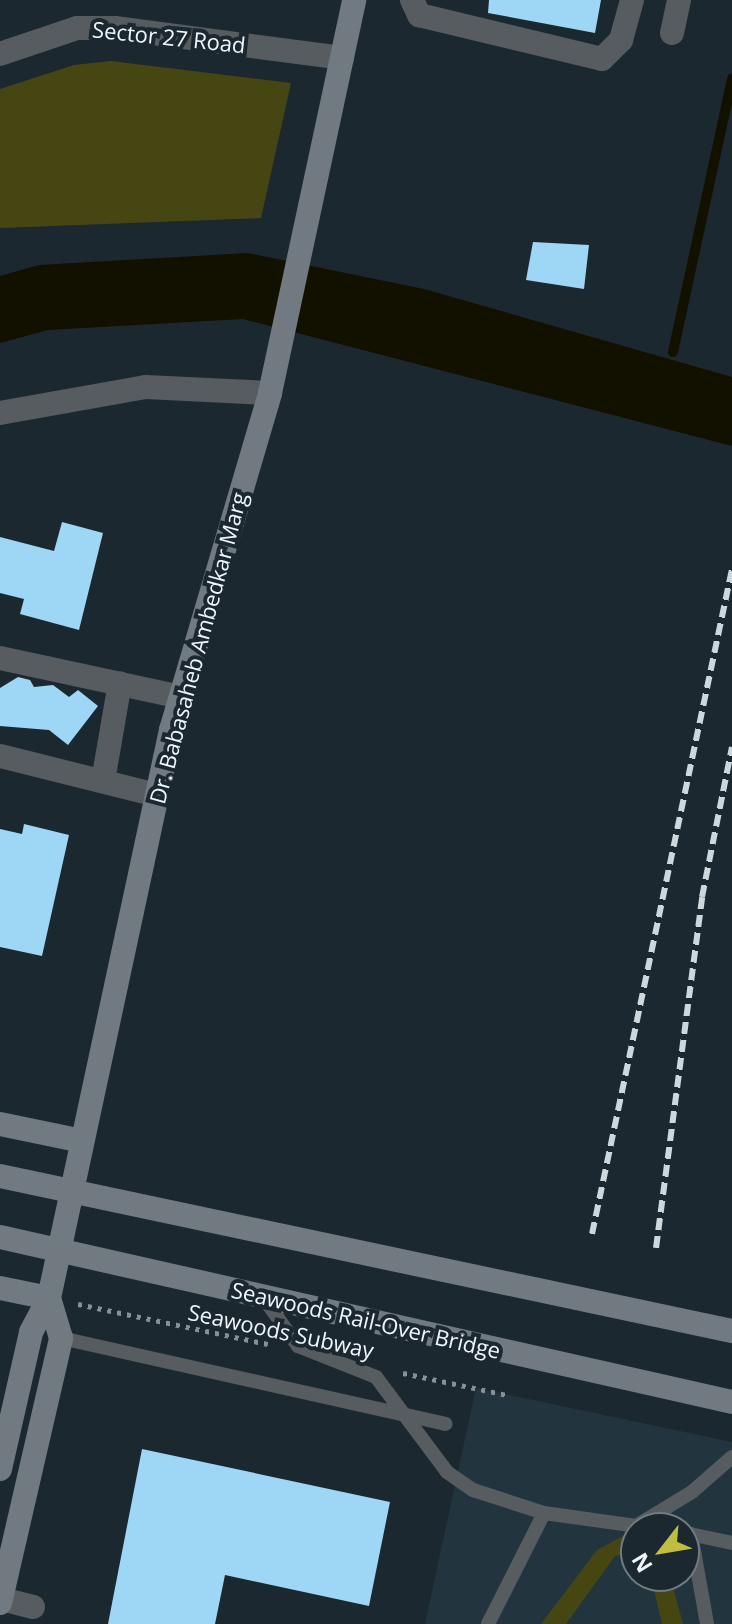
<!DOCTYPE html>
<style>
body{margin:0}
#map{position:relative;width:732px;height:1624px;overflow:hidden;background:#1c282f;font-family:"Open Sans",sans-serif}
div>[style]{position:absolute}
.built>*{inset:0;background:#22353f}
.green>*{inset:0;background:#464613}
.water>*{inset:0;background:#121100}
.stream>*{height:10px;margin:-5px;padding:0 5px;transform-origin:5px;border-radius:5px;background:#121100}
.building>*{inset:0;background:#9ed6f5}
.path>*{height:5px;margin-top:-2.5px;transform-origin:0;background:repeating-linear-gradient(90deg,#869096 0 4px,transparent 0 10px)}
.lane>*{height:14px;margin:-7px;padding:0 7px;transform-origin:7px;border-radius:7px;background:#565c60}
.street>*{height:24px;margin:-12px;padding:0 12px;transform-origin:12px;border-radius:12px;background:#565c60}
.secondary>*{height:24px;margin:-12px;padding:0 12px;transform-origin:12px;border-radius:12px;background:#717a80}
.rail>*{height:6px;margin-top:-3px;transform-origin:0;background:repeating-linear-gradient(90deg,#ced7dc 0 12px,transparent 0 18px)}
.lane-bridge>*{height:14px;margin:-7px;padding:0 7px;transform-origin:7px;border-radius:7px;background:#565c60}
.secondary-bridge>*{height:24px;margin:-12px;padding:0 12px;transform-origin:12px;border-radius:12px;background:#717a80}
span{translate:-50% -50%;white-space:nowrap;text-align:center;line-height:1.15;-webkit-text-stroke:8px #1c282f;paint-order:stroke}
.street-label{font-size:22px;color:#eef6fb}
.north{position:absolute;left:620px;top:1512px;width:80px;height:80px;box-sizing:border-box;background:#1c282f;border:2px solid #707a81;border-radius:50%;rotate:239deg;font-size:22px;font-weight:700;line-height:32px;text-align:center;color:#eef6fb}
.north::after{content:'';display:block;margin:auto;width:28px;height:36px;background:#c0be41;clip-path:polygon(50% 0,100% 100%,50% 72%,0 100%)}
</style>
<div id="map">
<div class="built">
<div style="clip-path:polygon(evenodd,476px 1388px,732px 1442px,732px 1624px,425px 1624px,476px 1388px,636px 1528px,684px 1528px,684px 1576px,636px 1576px,636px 1528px)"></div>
</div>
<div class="green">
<div style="clip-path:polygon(111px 61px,291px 83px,261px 218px,0 228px,0 89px,74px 65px)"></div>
<div style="clip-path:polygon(627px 1534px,636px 1535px,636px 1552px,615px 1556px,566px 1624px,541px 1624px,597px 1550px)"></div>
<div style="clip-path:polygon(651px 1576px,670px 1576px,683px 1624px,662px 1624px)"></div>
</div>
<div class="water">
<div style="clip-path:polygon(248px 253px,424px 289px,732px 377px,732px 446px,243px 319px,48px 330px,0 343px,0 276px,39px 265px)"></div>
</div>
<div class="stream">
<div style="left:673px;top:352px;width:280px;rotate:-77.8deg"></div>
</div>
<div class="building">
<div style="clip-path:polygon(489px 0,601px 0,595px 33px,488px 13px)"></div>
<div style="clip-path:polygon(533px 242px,589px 245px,584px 289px,526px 280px)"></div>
<div style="clip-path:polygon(62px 522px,103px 533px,79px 630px,20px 614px,24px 599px,0 593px,0 537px,54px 551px)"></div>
<div style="clip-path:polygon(18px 677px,30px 680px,34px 687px,53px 685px,69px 697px,78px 690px,98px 706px,68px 745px,49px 730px,0 726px,0 688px)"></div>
<div style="clip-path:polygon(24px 824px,69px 835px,42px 956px,0 947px,0 829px,22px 834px)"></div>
<div style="clip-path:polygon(142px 1449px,390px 1502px,369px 1606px,225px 1575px,215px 1624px,108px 1624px)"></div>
</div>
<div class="path">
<div style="left:78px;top:1304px;width:194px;rotate:11.9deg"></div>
<div style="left:403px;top:1373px;width:106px;rotate:11.9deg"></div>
</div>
<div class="lane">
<div style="left:61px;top:1338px;width:394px;rotate:12.6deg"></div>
<div style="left:685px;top:1533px;width:48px;rotate:12deg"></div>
<div style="left:691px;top:1534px;width:91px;rotate:79.9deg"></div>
</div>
<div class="street">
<div style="left:412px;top:0;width:17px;rotate:65deg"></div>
<div style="left:419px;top:15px;width:188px;rotate:13.5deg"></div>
<div style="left:602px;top:59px;width:27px;rotate:-45deg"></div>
<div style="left:621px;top:40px;width:41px;rotate:-74.6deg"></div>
<div style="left:672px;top:33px;width:34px;rotate:-78deg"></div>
<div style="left:0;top:54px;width:81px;rotate:-18.7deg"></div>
<div style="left:77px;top:28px;width:38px"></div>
<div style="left:115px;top:28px;width:229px;rotate:7.5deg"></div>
<div style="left:0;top:413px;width:148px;rotate:-10.1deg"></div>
<div style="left:146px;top:387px;width:124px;rotate:2.8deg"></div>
<div style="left:0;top:658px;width:185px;rotate:12.2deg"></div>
<div style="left:0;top:756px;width:162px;rotate:14deg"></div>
<div style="left:103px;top:781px;width:99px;rotate:-80.2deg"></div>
<div style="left:1px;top:1599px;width:33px;rotate:14deg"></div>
</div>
<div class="secondary">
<div style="left:0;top:1124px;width:84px;rotate:11.7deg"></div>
<div style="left:0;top:1288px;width:50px;rotate:11.5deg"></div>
<div style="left:0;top:1469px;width:140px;rotate:-77.2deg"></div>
<div style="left:31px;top:1332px;width:38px;rotate:-62deg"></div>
<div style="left:49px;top:1298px;width:581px;rotate:-77.88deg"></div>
<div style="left:171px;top:730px;width:351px;rotate:-73.6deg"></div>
<div style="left:270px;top:393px;width:402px;rotate:-77.9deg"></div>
<div style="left:0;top:1603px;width:272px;rotate:-77deg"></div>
<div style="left:61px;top:1338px;width:42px;rotate:-106.7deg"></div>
</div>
<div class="rail">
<div style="left:592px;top:1234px;width:680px;rotate:-78.11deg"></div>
<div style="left:656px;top:1248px;width:354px;rotate:-82.5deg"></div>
<div style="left:702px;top:897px;width:153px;rotate:-78.7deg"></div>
</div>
<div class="lane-bridge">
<div style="left:262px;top:1296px;width:62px;rotate:54.2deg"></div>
<div style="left:298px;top:1346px;width:84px;rotate:21.7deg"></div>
<div style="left:376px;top:1377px;width:119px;rotate:53.2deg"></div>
<div style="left:447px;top:1472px;width:32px;rotate:35deg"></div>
<div style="left:473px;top:1490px;width:75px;rotate:17.9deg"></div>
<div style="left:544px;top:1513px;width:93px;rotate:8deg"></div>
<div style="left:636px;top:1526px;width:66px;rotate:-31.3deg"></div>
<div style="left:692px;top:1492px;width:53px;rotate:-41.2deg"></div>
<div style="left:488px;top:1624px;width:124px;rotate:-63.2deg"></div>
</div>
<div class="secondary-bridge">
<div style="left:0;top:1176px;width:748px;rotate:11.96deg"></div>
<div style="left:0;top:1237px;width:750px;rotate:12.7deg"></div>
</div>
<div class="street-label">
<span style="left:169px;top:37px;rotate:6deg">Sector 27 Road</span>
<span style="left:198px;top:648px;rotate:-75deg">Dr. Babasaheb Ambedkar Marg</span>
<span style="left:366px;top:1320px;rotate:13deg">Seawoods Rail-Over Bridge</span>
<span style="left:281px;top:1331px;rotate:12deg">Seawoods Subway</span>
</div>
<div class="north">N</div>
</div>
